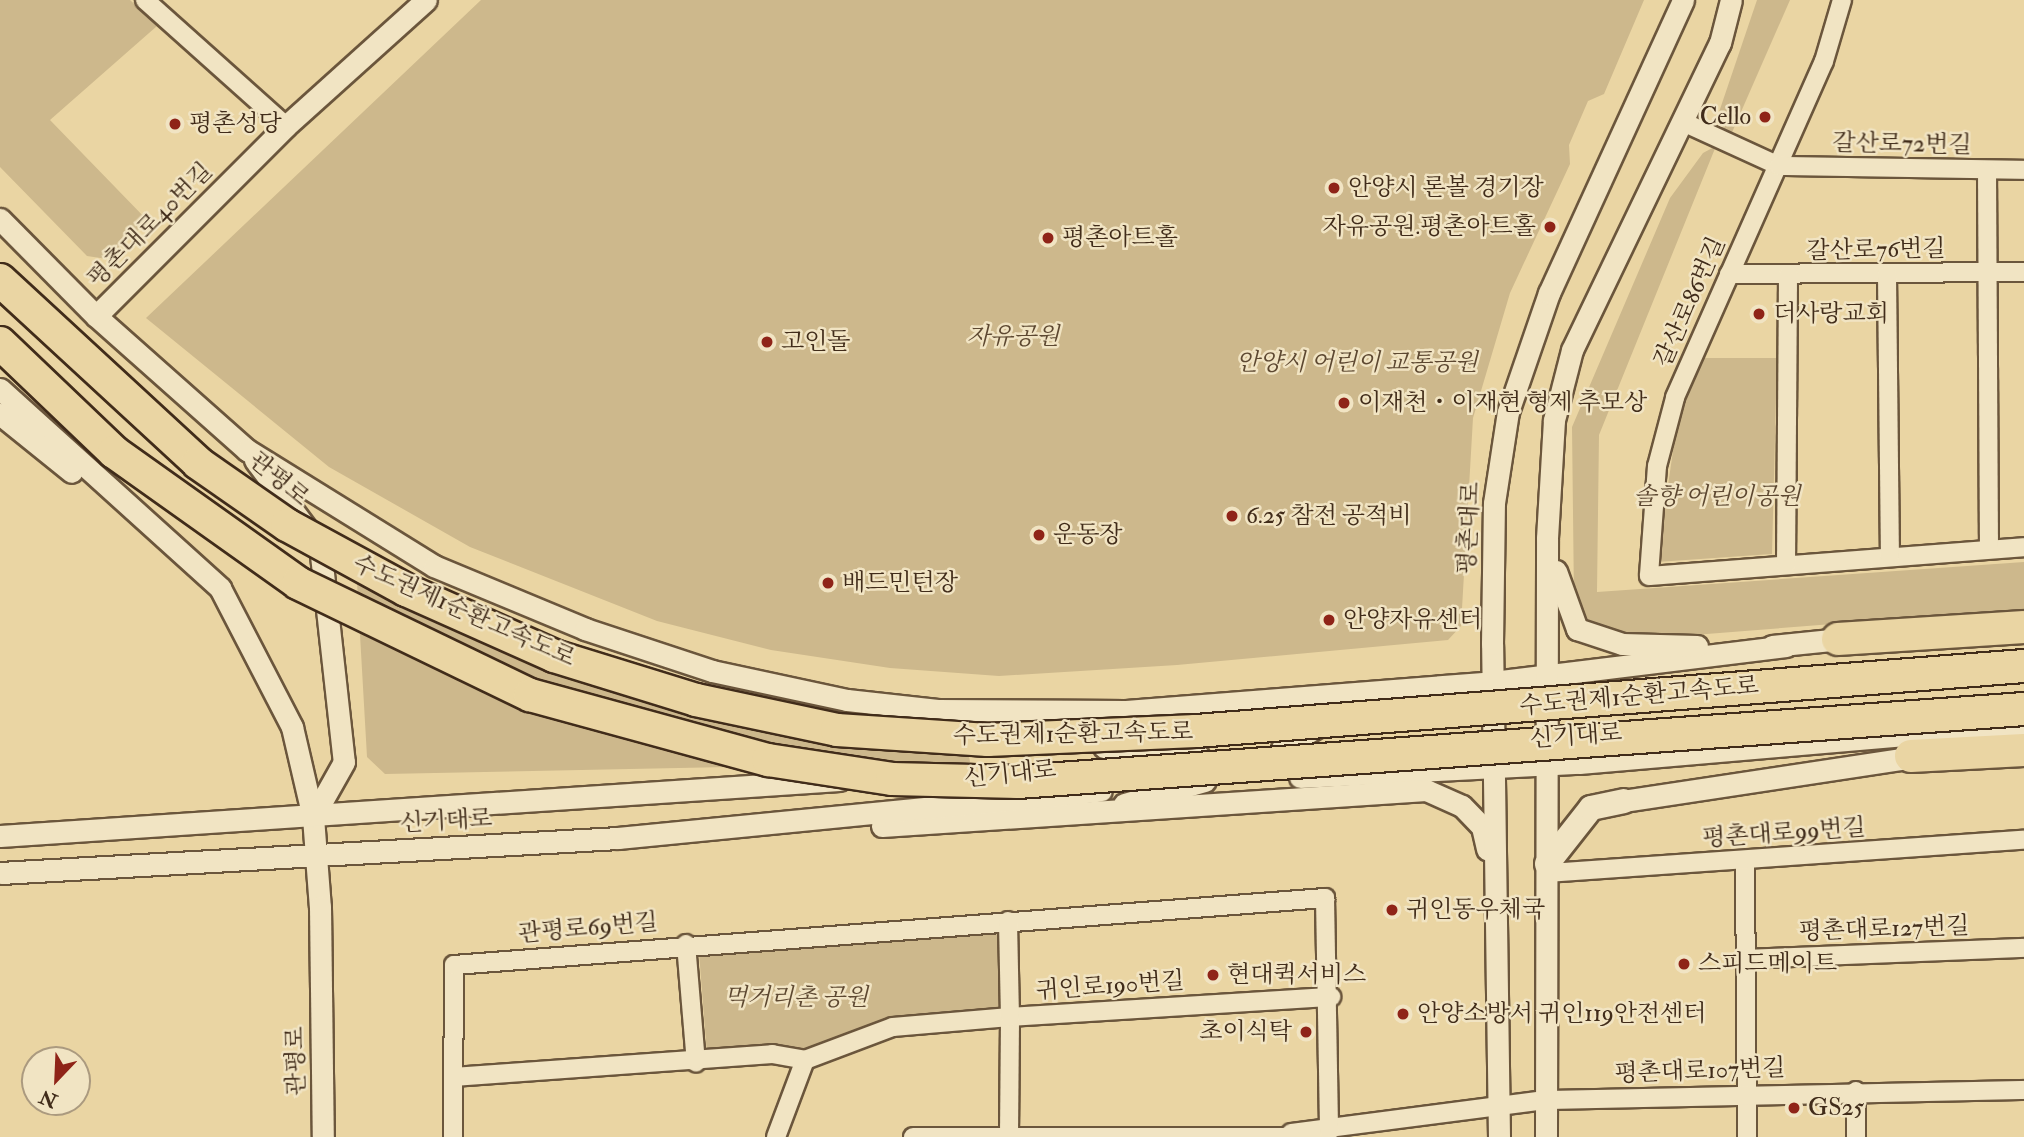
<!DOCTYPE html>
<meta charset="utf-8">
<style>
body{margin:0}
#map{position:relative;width:2024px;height:1137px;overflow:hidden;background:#ead5a3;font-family:"IM FELL Double Pica","Noto Serif KR",serif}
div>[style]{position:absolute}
.green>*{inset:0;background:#cdb88c}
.roads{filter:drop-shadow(2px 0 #6b563c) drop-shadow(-2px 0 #6b563c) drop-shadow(0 2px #6b563c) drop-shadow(0 -2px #6b563c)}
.minor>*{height:18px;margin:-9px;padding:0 9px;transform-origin:9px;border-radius:9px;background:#f1e4c3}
.tertiary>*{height:21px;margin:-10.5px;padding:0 10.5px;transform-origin:10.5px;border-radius:10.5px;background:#f1e4c3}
.secondary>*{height:24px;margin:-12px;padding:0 12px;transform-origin:12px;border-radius:12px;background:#f1e4c3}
.motorway>*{height:32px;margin:-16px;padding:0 16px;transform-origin:16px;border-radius:16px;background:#ead5a3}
.bridges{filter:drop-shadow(2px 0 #412c1a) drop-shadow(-2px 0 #412c1a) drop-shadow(0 2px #412c1a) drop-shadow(0 -2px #412c1a)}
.motorway-bridge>*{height:32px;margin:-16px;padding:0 16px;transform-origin:16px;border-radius:16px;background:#ead5a3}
.dots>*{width:19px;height:19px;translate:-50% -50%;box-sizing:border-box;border:4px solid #f1e4c3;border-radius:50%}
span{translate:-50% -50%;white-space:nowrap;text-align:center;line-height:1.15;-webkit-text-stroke:5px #f1e4c3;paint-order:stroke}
.poi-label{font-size:24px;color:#412c1a}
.right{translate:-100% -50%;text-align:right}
.left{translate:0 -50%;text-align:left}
.street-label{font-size:24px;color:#412c1a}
.park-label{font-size:24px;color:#5d4831;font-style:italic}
.north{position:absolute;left:21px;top:1046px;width:70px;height:70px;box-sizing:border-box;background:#f1e4c3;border:2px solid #ab9a7f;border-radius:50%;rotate:203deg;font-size:19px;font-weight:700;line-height:28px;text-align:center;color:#412c1a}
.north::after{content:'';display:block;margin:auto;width:24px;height:32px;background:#8f2418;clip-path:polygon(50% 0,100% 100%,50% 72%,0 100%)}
</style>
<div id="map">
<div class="green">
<div style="clip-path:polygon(0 0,130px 0,157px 26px,50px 120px,148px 221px,107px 259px,87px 256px,0 167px)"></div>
<div style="clip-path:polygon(481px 0,1644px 0,1604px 94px,1588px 101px,1569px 145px,1570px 164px,1510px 293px,1473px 418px,1461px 626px,1448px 640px,1177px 665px,999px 676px,890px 668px,771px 650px,657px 621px,470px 547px,329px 467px,146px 318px)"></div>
<div style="clip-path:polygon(1757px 0,1790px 0,1730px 137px,1717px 118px)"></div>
<div style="clip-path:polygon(1716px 146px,1599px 435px,1597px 592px,2024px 562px,2024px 609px,1617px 641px,1584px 623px,1574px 599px,1572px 427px,1670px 198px,1703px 153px)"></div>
<div style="clip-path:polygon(1703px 358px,1777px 358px,1772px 554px,1657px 562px,1679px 409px)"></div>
<div style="clip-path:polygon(356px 565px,566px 665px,967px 745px,970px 762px,385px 774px,367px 757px)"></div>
<div style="clip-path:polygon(1003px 927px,1002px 1009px,891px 1019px,803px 1055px,707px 1054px,699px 953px)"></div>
</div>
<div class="roads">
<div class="minor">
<div style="left:145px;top:0;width:189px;rotate:41.8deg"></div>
<div style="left:1842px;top:0;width:64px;rotate:106.4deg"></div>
<div style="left:1824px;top:61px;width:368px;rotate:113.9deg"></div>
<div style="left:1675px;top:398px;width:70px;rotate:104.8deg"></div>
<div style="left:1657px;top:466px;width:110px;rotate:94.2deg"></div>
<div style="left:1649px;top:576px;width:376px;rotate:-4.4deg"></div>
<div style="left:1683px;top:122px;width:106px;rotate:24.6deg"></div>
<div style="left:1779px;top:166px;width:245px;rotate:0.9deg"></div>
<div style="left:1987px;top:170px;width:379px;rotate:89.7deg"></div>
<div style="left:1729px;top:274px;width:295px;rotate:-0.4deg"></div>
<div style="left:1887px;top:275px;width:282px;rotate:89.4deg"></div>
<div style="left:1786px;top:565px;width:290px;rotate:-89.6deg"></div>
<div style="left:1745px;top:860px;width:277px;rotate:89.6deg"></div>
<div style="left:1548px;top:873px;width:477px;rotate:-4deg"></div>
<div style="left:686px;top:944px;width:119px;rotate:85.2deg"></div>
<div style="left:1747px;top:959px;width:277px;rotate:-2.3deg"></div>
<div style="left:453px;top:1077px;width:320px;rotate:-4.1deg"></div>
<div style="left:772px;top:1054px;width:34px;rotate:10deg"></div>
<div style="left:1291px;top:1133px;width:257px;rotate:-7.4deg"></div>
<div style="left:1546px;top:1100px;width:478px;rotate:-1.2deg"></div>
<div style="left:1009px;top:1135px;width:118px;rotate:-89.5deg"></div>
<div style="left:1010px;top:1017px;width:322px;rotate:-3.6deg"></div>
<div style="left:453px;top:1137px;width:172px;rotate:-89.7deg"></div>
<div style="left:454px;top:965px;width:874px;rotate:-4.4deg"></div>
<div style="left:1325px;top:898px;width:234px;rotate:89deg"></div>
<div style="left:776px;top:1137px;width:82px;rotate:-69.4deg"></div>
<div style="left:805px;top:1060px;width:94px;rotate:-20.6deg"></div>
<div style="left:893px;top:1027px;width:117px;rotate:-4.9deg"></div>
<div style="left:1010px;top:1017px;width:96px;rotate:-91.2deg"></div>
<div style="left:913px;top:1137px;width:378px"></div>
<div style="left:1856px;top:1137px;width:46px;rotate:-90deg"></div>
</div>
<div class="tertiary">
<div style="left:0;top:219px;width:136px;rotate:45.3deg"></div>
<div style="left:96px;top:316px;width:202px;rotate:41.6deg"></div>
<div style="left:247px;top:450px;width:220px;rotate:31.8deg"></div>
<div style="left:434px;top:566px;width:164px;rotate:22.6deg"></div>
<div style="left:585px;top:629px;width:134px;rotate:18.3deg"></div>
<div style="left:712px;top:671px;width:138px;rotate:12.1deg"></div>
<div style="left:847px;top:700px;width:91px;rotate:6.3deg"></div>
<div style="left:937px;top:710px;width:189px;rotate:0.3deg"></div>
<div style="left:1126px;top:711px;width:368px;rotate:-4.5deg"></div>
<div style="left:1493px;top:682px;width:295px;rotate:-7deg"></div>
<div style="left:96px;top:316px;width:269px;rotate:-45deg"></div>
<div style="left:286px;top:126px;width:188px;rotate:-42deg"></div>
<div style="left:0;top:389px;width:297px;rotate:42.1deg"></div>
<div style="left:220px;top:588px;width:157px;rotate:62.6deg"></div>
<div style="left:292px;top:727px;width:92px;rotate:76.9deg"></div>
<div style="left:313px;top:817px;width:90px;rotate:85.6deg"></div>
<div style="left:320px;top:907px;width:230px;rotate:89.3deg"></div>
<div style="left:0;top:414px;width:92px;rotate:38.9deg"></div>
<div style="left:255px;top:460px;width:90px;rotate:53.1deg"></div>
<div style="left:311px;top:539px;width:11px;rotate:38deg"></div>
<div style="left:320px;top:546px;width:217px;rotate:83.7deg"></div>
<div style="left:344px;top:762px;width:63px;rotate:119.4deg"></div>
<div style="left:1556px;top:571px;width:62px;rotate:70.1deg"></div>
<div style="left:1577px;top:629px;width:47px;rotate:18.4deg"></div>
<div style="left:1622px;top:644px;width:75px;rotate:1.5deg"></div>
<div style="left:1772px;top:646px;width:79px;rotate:-5.8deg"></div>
<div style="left:1104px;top:747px;width:95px;rotate:5.4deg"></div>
<div style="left:1282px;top:748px;width:44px;rotate:-31.2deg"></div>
<div style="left:1300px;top:777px;width:279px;rotate:-2.9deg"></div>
<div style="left:1579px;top:763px;width:447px;rotate:-4.9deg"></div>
<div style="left:1623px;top:801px;width:302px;rotate:-8.6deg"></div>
<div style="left:1124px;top:804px;width:84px;rotate:-15.9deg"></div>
<div style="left:882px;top:826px;width:545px;rotate:-3.79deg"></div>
<div style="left:1426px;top:790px;width:39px;rotate:24deg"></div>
<div style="left:1462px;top:806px;width:29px;rotate:46deg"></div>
<div style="left:1482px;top:827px;width:23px;rotate:77deg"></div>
<div style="left:0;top:836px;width:841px;rotate:-3.82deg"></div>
<div style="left:0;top:873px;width:619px;rotate:-3.24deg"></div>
<div style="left:618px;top:838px;width:485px;rotate:-5.6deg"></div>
<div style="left:1499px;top:1137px;width:493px;rotate:-90.8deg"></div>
<div style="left:1492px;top:644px;width:141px;rotate:-89.2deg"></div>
<div style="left:1494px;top:503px;width:92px;rotate:-81.3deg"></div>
<div style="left:1508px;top:412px;width:126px;rotate:-71deg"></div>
<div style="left:1549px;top:293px;width:322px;rotate:-65.4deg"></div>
<div style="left:1546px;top:1137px;width:599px;rotate:-89.9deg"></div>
<div style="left:1547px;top:538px;width:118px;rotate:-86.6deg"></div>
<div style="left:1554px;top:420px;width:72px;rotate:-75.6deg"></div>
<div style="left:1572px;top:350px;width:341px;rotate:-64.3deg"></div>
<div style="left:1720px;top:43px;width:44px;rotate:-75.7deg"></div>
</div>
<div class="secondary">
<div style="left:1547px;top:864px;width:71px;rotate:-51.8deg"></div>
<div style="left:1591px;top:808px;width:33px;rotate:-12deg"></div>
</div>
<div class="motorway">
<div style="left:1838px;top:639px;width:186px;rotate:-3.7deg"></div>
<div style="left:1911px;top:756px;width:113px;rotate:-3deg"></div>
</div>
</div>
<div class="bridges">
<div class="motorway-bridge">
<div style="left:0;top:280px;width:270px;rotate:42.7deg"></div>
<div style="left:198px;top:463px;width:108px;rotate:34.9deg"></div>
<div style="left:287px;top:525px;width:136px;rotate:28.6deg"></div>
<div style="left:406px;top:590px;width:162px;rotate:24deg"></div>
<div style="left:554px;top:656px;width:149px;rotate:17.2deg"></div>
<div style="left:696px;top:700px;width:144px;rotate:12deg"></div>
<div style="left:837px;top:730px;width:151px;rotate:3.8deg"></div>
<div style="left:988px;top:740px;width:208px;rotate:-2.5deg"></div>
<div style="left:1196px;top:731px;width:831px;rotate:-4.49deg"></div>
<div style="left:0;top:343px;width:158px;rotate:43.7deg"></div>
<div style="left:114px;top:452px;width:226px;rotate:35.4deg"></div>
<div style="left:298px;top:583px;width:258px;rotate:25.8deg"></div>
<div style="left:530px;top:695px;width:247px;rotate:15.3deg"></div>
<div style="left:768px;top:760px;width:125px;rotate:8.7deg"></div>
<div style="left:892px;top:779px;width:126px;rotate:1.4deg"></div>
<div style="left:1018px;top:782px;width:1009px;rotate:-4.15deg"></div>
</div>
</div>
<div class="dots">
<div style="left:1765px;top:117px;background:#8f2418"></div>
<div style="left:175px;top:124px;background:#8f2418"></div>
<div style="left:1334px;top:188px;background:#8f2418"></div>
<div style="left:1550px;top:227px;background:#8f2418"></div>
<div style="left:1048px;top:238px;background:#8f2418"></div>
<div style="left:1759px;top:314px;background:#8f2418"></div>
<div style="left:767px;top:342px;background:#8f2418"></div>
<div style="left:1344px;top:403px;background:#8f2418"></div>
<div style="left:1232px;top:516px;background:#8f2418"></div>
<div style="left:1039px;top:535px;background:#8f2418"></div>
<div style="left:828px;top:583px;background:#8f2418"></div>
<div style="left:1329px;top:620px;background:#8f2418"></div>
<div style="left:1392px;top:910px;background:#8f2418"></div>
<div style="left:1684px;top:964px;background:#8f2418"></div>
<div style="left:1213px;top:975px;background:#8f2418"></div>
<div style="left:1403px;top:1014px;background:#8f2418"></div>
<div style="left:1306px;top:1032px;background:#8f2418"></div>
<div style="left:1794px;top:1108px;background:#8f2418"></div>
</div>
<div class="poi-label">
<span class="right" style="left:1751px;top:117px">Cello</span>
<span class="left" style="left:189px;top:124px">평촌성당</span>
<span class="left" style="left:1348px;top:188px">안양시 론볼 경기장</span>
<span class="right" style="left:1536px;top:227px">자유공원.평촌아트홀</span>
<span class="left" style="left:1062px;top:238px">평촌아트홀</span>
<span class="left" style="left:1773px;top:314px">더사랑교회</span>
<span class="left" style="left:781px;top:342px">고인돌</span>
<span class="left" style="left:1358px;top:403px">이재천・이재현 형제 추모상</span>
<span class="left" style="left:1246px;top:516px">6.25 참전 공적비</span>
<span class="left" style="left:1053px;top:535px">운동장</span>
<span class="left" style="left:842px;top:583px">배드민턴장</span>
<span class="left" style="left:1343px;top:620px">안양자유센터</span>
<span class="left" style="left:1406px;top:910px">귀인동우체국</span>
<span class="left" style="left:1698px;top:964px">스피드메이트</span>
<span class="left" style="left:1227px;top:975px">현대퀵서비스</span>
<span class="left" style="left:1417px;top:1014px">안양소방서 귀인119안전센터</span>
<span class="right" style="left:1292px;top:1032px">초이식탁</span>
<span class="left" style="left:1808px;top:1108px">GS25</span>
</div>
<div class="street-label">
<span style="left:1902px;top:144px;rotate:1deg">갈산로72번길</span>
<span style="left:150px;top:225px;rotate:-45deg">평촌대로40번길</span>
<span style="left:1876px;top:250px;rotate:-1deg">갈산로76번길</span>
<span style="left:1690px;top:302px;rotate:-66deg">갈산로86번길</span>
<span style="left:279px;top:479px;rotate:40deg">관평로</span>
<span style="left:1469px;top:528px;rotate:-87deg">평촌대로</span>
<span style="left:464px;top:611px;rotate:24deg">수도권제1순환고속도로</span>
<span style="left:1639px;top:696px;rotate:-5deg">수도권제1순환고속도로</span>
<span style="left:1073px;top:734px;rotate:-1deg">수도권제1순환고속도로</span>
<span style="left:1576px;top:736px;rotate:-4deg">신기대로</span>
<span style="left:1010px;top:774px;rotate:-6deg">신기대로</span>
<span style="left:446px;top:821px;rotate:-3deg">신기대로</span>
<span style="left:1784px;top:833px;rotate:-4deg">평촌대로99번길</span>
<span style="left:588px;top:928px;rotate:-5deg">관평로69번길</span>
<span style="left:1884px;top:929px;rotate:-2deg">평촌대로127번길</span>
<span style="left:1110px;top:986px;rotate:-4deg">귀인로190번길</span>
<span style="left:296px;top:1061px;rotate:-91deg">관평로</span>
<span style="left:1700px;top:1071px;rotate:-2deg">평촌대로107번길</span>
</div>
<div class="park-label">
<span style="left:1013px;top:337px">자유공원</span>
<span style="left:1357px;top:363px">안양시 어린이 교통공원</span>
<span style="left:1717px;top:497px">솔향 어린이공원</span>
<span style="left:796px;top:998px">먹거리촌 공원</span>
</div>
<div class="north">N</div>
</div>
